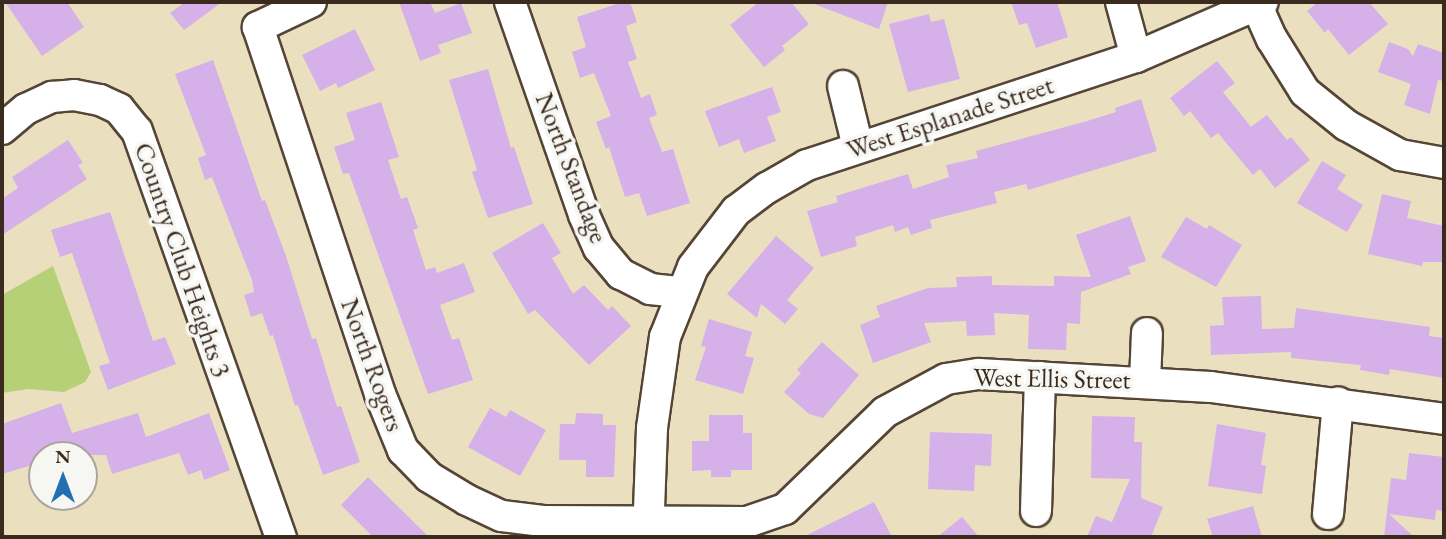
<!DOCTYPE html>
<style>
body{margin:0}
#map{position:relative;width:1446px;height:539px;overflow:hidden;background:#eae0bf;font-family:"EB Garamond",serif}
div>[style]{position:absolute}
.green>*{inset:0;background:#b5d076}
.building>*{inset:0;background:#d5b0e9}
.roads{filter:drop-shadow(2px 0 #554536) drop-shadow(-2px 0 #554536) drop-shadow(0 2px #554536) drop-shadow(0 -2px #554536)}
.minor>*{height:30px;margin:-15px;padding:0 15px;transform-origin:15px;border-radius:15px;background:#fff}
span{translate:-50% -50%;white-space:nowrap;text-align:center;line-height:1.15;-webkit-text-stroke:7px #f6f6f2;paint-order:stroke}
.street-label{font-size:26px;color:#3b2a1e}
.frame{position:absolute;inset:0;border:4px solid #3b2a1e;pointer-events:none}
.north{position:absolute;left:28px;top:441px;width:70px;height:70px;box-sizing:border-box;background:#f6f6f2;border:2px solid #aba49d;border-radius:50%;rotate:0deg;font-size:19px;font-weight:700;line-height:28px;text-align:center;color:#3b2a1e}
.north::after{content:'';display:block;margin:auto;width:24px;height:32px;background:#1f6fb2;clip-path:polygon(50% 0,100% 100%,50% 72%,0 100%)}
</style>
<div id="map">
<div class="green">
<div style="clip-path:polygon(53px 266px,91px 372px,85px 382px,64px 392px,28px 389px,2px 393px,2px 295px)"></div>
</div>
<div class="building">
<div style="clip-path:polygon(5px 2px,67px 2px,84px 27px,42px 56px)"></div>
<div style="clip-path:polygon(185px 2px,222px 2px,184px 30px,170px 13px)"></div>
<div style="clip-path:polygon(399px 2px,430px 2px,435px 13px,461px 3px,472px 33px,438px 45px,441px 53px,420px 61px)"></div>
<div style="clip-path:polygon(623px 2px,630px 2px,637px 22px,626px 26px,637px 59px,628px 62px,641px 98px,650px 94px,657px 115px,649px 118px,662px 152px,673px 149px,690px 203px,647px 216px,639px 193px,625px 197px,609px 147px,606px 149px,596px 122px,611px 116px,594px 73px,580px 78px,572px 52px,586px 47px,577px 17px)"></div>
<div style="clip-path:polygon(759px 2px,791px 2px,809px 24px,782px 46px,785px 50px,764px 67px,730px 25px)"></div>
<div style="clip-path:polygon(809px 2px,888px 2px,879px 29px)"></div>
<div style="clip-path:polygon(1011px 2px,1057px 2px,1068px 37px,1036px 48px,1027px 23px,1019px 25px)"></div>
<div style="clip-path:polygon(1318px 2px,1369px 2px,1388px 24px,1349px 55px,1328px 29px,1325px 33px,1307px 11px)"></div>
<div style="clip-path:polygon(929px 14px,931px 22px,944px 19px,960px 79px,908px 92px,889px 24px)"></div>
<div style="clip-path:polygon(355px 29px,375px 70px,338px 88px,336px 83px,320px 91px,302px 55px)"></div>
<div style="clip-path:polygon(1389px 42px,1408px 49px,1413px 56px,1418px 44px,1444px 53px,1444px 81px,1438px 80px,1430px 114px,1404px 105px,1411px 84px,1378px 72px)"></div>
<div style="clip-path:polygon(213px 60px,262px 201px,265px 200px,286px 256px,312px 339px,316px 338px,337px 407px,341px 406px,360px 462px,323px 475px,298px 405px,295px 406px,273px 335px,270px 336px,262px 313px,251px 317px,244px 295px,254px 292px,252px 280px,212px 177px,205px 180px,198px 158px,206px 155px,175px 74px)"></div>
<div style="clip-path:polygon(1217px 61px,1235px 83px,1223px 92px,1251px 127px,1267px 115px,1287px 140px,1291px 137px,1310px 160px,1275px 188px,1260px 169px,1253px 175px,1218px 133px,1211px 138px,1190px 111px,1184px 116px,1170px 98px)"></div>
<div style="clip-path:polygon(488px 69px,511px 148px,514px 147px,533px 204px,488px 218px,472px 172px,477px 170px,449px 80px)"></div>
<div style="clip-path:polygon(772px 87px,781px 112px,767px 117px,776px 141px,744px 153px,739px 139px,719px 147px,705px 111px)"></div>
<div style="clip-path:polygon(1141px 99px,1157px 151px,1028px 190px,1026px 184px,994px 192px,997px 203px,930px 220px,932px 228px,911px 235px,908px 227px,895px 232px,893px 225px,855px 237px,857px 246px,821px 257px,807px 211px,838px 202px,836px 196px,908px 174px,913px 189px,949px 177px,946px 165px,978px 158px,976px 151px,1084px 122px,1116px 112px,1115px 108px)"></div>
<div style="clip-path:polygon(381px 102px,399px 157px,388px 160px,401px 199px,407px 197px,418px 228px,413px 230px,426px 270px,435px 267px,437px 273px,464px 263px,475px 292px,440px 305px,452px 340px,459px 338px,473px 380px,428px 394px,349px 173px,343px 174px,334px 147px,355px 140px,346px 113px)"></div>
<div style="clip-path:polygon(68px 140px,83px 163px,78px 165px,87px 179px,2px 235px,2px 199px,18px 188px,12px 177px)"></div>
<div style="clip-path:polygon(1322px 161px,1346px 175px,1337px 189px,1363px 205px,1347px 232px,1297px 203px)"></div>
<div style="clip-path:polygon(1382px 194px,1411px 201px,1407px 218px,1444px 226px,1444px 262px,1423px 262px,1422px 266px,1368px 254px)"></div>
<div style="clip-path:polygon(110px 212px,153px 341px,165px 337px,176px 364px,108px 390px,99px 366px,110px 363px,72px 253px,60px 257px,51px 230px)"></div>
<div style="clip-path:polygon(1130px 216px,1146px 261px,1128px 267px,1131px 274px,1081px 292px,1080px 324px,1067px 323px,1066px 350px,1028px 349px,1029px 315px,994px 313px,995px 335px,967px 336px,966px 321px,924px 323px,931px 342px,873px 363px,860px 325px,880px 317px,876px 306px,928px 288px,957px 287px,956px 277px,992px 276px,992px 285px,1054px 286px,1054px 276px,1091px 277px,1076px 235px)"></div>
<div style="clip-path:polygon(1186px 217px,1207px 229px,1209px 225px,1242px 245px,1216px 287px,1161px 257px)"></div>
<div style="clip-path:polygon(543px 223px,561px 253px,552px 258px,573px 294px,584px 285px,608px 310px,612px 306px,631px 326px,589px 365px,535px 310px,528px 314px,492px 253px)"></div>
<div style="clip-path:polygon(776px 236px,814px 268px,787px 300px,798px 309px,785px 324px,761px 304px,757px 318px,727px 294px)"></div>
<div style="clip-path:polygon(1261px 296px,1262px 329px,1294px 328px,1296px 308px,1430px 327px,1429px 336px,1444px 338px,1444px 378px,1390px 369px,1389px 375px,1360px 370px,1361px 365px,1291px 358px,1291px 352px,1211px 355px,1210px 326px,1224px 325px,1222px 297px)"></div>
<div style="clip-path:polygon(709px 319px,752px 332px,745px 356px,754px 358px,743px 394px,695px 380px,706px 347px,701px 346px)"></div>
<div style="clip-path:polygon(822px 342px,859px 375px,823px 418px,809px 414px,784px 392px,801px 373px,797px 370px)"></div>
<div style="clip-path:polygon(61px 403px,72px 433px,138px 413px,146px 437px,209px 413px,230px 470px,204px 480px,201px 470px,188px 475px,179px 453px,112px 474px,106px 455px,42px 455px,42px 462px,2px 474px,2px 424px)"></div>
<div style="clip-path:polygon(490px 408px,506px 417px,510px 410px,546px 430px,520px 476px,468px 447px)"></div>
<div style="clip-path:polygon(576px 413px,603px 414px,603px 425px,616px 425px,614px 477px,586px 477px,586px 460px,559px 460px,560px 424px,575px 424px)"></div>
<div style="clip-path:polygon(709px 415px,743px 415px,743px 433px,752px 433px,752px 470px,731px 470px,731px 477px,711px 477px,711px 470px,692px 471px,692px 441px,709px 441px)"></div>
<div style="clip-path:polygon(1092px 416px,1135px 417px,1134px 442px,1142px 442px,1141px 498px,1163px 507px,1151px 537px,1087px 537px,1096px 516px,1112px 522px,1130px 479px,1091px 478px)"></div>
<div style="clip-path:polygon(1217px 424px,1266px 433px,1261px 465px,1266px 466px,1262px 494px,1208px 486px)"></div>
<div style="clip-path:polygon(930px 432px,992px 434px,991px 466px,975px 465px,974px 491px,928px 489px)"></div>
<div style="clip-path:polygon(1409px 453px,1444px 457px,1444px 511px,1436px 510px,1435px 520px,1389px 514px,1414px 537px,1384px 537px,1391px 478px,1406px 480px)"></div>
<div style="clip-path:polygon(368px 477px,429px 537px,373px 537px,341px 505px)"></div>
<div style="clip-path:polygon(874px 502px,892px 537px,803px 537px)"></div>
<div style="clip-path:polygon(1253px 506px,1262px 537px,1213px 537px,1207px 519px)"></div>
<div style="clip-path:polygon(962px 517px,979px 537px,937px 537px)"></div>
</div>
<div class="roads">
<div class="minor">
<div style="left:311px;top:2px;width:59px;rotate:154.7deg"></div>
<div style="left:258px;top:27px;width:387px;rotate:71.6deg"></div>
<div style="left:380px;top:394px;width:61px;rotate:67.7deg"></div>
<div style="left:403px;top:450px;width:37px;rotate:46deg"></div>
<div style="left:429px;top:477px;width:44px;rotate:31.2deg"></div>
<div style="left:467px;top:500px;width:38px;rotate:25deg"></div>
<div style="left:502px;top:516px;width:41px;rotate:7deg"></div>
<div style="left:543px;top:521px;width:204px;rotate:0.3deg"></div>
<div style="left:747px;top:522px;width:40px;rotate:-18.9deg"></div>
<div style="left:785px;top:509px;width:139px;rotate:-44.1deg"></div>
<div style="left:885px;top:412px;width:69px;rotate:-28.4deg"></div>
<div style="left:946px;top:379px;width:33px;rotate:-9deg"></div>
<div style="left:979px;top:374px;width:232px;rotate:3.2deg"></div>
<div style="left:1211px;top:387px;width:235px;rotate:7.8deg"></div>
<div style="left:510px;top:2px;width:225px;rotate:70.8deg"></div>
<div style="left:584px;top:215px;width:36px;rotate:66deg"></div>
<div style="left:599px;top:248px;width:34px;rotate:50deg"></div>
<div style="left:621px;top:274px;width:33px;rotate:27deg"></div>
<div style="left:650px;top:289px;width:30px;rotate:6deg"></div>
<div style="left:1121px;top:2px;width:57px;rotate:74.7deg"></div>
<div style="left:1257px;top:6px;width:36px;rotate:66deg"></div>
<div style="left:1272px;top:39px;width:62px;rotate:58.1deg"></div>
<div style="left:1305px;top:92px;width:53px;rotate:38.8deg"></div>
<div style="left:1346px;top:125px;width:62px;rotate:29.1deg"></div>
<div style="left:1400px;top:155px;width:45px;rotate:10.3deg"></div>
<div style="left:843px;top:86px;width:63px;rotate:76.2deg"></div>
<div style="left:2px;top:129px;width:31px;rotate:-40deg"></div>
<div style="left:26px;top:109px;width:29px;rotate:-25deg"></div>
<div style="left:52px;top:97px;width:22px;rotate:-5deg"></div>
<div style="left:74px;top:95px;width:26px;rotate:11deg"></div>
<div style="left:100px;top:100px;width:21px;rotate:25deg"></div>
<div style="left:119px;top:109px;width:28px;rotate:51deg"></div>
<div style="left:137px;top:131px;width:431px;rotate:70.5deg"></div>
<div style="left:1145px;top:382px;width:49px;rotate:-87.7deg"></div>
<div style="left:1036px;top:511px;width:134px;rotate:-88.3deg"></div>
<div style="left:1328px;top:514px;width:112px;rotate:-84.9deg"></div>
<div style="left:648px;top:537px;width:109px;rotate:-87.9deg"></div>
<div style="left:652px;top:428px;width:92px;rotate:-81.9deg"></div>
<div style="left:665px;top:337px;width:75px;rotate:-68.2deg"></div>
<div style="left:693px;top:267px;width:71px;rotate:-52.5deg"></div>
<div style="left:736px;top:211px;width:39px;rotate:-37deg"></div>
<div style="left:767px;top:188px;width:46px;rotate:-29.9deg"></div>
<div style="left:807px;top:165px;width:346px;rotate:-18.2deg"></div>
<div style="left:1136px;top:57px;width:138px;rotate:-23.4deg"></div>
</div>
</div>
<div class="street-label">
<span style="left:950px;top:118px;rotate:-18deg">West Esplanade Street</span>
<span style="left:571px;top:168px;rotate:69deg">North Standage</span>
<span style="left:182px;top:260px;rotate:71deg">Country Club Heights 3</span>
<span style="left:372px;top:365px;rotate:70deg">North Rogers</span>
<span style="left:1052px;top:379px;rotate:1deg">West Ellis Street</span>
</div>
<div class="frame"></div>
<div class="north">N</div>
</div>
